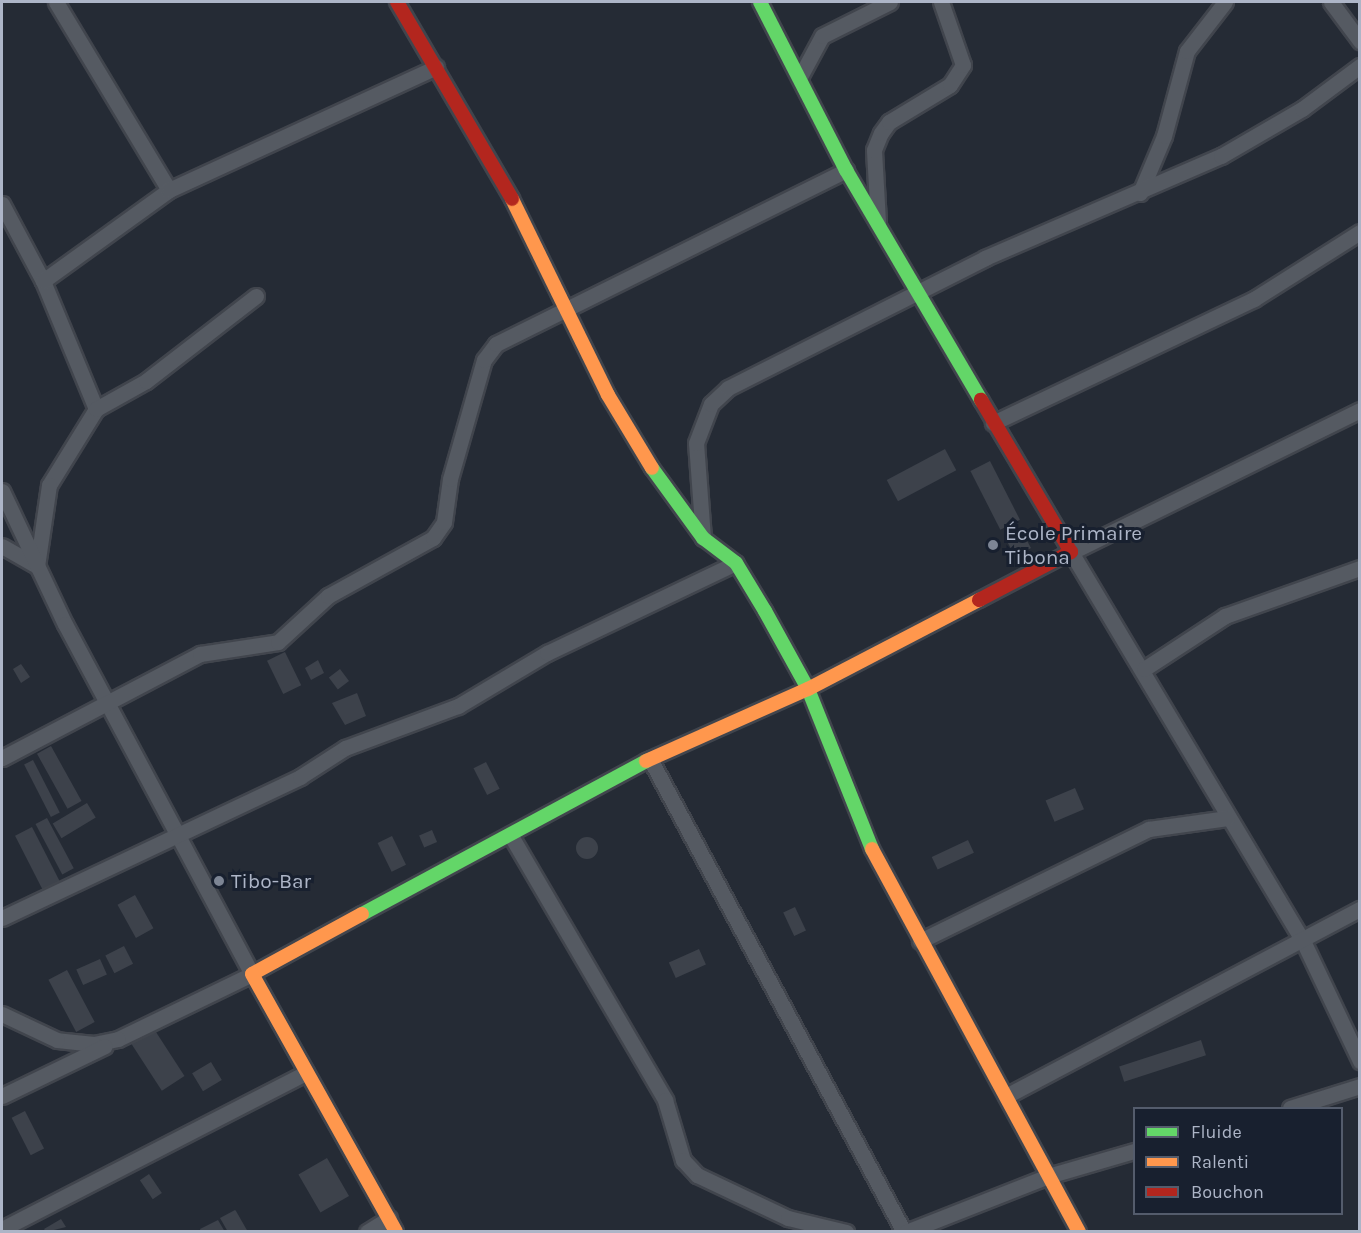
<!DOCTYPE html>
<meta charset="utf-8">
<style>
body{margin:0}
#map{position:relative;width:1361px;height:1233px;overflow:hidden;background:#252b35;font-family:Karla,sans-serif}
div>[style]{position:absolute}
.building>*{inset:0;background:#3d424b;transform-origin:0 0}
.round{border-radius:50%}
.roads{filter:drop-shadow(2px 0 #41454d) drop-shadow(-2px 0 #41454d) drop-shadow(0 2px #41454d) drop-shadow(0 -2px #41454d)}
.street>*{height:15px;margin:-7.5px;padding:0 7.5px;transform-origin:7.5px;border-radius:7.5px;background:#555a62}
.fast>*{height:14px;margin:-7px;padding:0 7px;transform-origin:7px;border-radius:7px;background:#63d668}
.slow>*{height:14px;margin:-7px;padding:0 7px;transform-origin:7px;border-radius:7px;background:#ff974d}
.jam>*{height:14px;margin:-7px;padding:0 7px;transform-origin:7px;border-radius:7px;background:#b3261e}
.dots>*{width:16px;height:16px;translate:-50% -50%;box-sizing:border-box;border:3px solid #18202f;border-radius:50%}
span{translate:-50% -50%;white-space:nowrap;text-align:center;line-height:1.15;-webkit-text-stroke:6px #18202f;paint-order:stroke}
.poi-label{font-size:21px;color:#adb5c7}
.left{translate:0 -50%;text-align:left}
.frame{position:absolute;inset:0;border:3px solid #adb5c7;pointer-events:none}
.legend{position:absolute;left:1133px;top:1107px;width:210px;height:108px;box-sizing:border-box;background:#18202f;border:2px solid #545c6c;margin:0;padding:8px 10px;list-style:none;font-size:18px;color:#adb5c7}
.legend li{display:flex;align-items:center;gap:12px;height:30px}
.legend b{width:30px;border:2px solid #545c6c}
</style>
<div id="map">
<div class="building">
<div style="left:945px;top:449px;width:24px;height:66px;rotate:62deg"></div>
<div style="left:990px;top:461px;width:66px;height:22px;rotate:63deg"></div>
<div style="left:1023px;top:533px;width:17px;height:18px;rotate:62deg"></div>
<div style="left:285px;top:652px;width:37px;height:20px;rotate:64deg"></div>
<div style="clip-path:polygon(318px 660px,324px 673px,311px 680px,305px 668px)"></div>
<div style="clip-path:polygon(21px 664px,30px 677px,21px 683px,13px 669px)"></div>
<div style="left:340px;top:669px;width:15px;height:14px;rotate:53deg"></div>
<div style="clip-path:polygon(357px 693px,366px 716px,345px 725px,332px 703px)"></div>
<div style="left:51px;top:746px;width:63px;height:16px;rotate:61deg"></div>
<div style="left:33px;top:760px;width:59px;height:10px;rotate:63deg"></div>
<div style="left:486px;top:762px;width:30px;height:14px;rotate:63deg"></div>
<div style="left:1075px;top:788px;width:23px;height:32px;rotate:67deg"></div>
<div style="left:87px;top:803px;width:17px;height:40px;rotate:59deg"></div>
<div style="left:47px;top:818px;width:57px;height:13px;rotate:62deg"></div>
<div style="left:32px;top:827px;width:61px;height:19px;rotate:63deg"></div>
<div style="left:432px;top:830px;width:13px;height:14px;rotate:67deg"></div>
<div style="left:392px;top:836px;width:32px;height:16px;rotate:64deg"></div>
<div class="round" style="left:576px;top:837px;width:22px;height:22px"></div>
<div style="left:968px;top:840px;width:14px;height:40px;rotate:65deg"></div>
<div style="left:135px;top:895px;width:38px;height:20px;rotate:61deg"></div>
<div style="left:795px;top:907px;width:26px;height:13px;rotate:65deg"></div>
<div style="left:124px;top:946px;width:20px;height:21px;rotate:63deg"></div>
<div style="left:699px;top:949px;width:17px;height:33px;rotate:66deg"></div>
<div style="left:100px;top:959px;width:17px;height:26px;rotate:66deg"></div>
<div style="left:67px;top:970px;width:59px;height:21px;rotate:62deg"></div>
<div style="left:154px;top:1029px;width:56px;height:27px;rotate:57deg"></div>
<div style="left:1201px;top:1040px;width:16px;height:86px;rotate:72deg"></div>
<div style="left:211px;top:1062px;width:21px;height:22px;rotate:59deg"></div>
<div style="left:25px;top:1111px;width:42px;height:15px;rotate:63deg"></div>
<div style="left:327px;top:1158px;width:44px;height:33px;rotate:60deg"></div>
<div style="left:149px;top:1174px;width:23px;height:11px;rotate:56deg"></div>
<div style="clip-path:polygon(235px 1210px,236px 1211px,248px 1232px,228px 1232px,220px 1218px)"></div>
<div style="clip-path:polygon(61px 1219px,66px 1227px,46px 1232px,44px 1229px)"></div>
<div style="clip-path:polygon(218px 1220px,225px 1232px,201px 1232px,200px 1229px)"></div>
</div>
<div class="roads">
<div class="street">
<div style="left:56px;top:2px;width:219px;rotate:59deg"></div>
<div style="left:1331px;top:2px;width:49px;rotate:53.4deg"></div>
<div style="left:801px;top:75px;width:44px;rotate:-61.7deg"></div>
<div style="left:822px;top:36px;width:76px;rotate:-26.6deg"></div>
<div style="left:1140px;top:193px;width:62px;rotate:-67.2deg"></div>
<div style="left:1164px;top:136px;width:88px;rotate:-74.9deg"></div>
<div style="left:1187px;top:51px;width:62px;rotate:-52.2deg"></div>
<div style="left:2px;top:204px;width:87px;rotate:62deg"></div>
<div style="left:43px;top:281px;width:139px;rotate:67.5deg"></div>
<div style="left:96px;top:409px;width:89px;rotate:121.7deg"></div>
<div style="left:49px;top:485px;width:82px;rotate:98.4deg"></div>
<div style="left:37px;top:566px;width:40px;rotate:-150.3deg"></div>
<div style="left:878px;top:222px;width:72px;rotate:-93.2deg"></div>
<div style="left:874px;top:150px;width:18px;rotate:-68deg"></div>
<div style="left:881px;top:133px;width:14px;rotate:-54deg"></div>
<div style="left:889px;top:122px;width:71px;rotate:-31.2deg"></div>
<div style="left:950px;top:85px;width:24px;rotate:-57deg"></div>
<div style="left:963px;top:65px;width:67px;rotate:-109.2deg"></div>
<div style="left:43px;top:281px;width:155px;rotate:-35.8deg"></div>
<div style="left:169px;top:190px;width:294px;rotate:-24.7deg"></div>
<div style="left:96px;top:409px;width:57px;rotate:-29.2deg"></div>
<div style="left:146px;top:381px;width:139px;rotate:-37.7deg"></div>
<div style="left:1360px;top:410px;width:322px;rotate:153.8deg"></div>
<div style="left:1071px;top:552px;width:455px;rotate:59.2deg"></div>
<div style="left:1304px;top:943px;width:131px;rotate:64.6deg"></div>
<div style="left:993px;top:423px;width:289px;rotate:-25.4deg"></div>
<div style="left:1254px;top:299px;width:125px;rotate:-32.3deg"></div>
<div style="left:2px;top:491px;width:147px;rotate:64.7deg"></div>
<div style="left:65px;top:624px;width:397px;rotate:61.9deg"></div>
<div style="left:252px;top:974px;width:149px;rotate:154.1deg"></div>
<div style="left:118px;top:1039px;width:25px;rotate:168deg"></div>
<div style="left:94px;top:1044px;width:37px;rotate:-174deg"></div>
<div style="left:57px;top:1040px;width:61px;rotate:-154.7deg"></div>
<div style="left:703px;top:538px;width:95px;rotate:-94.2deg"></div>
<div style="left:696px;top:443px;width:42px;rotate:-69deg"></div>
<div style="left:711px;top:404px;width:23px;rotate:-43deg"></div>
<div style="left:728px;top:388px;width:288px;rotate:-26.8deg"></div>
<div style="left:985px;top:258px;width:257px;rotate:-23.4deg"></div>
<div style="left:1221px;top:156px;width:94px;rotate:-30.1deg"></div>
<div style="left:1302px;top:109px;width:72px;rotate:-36.6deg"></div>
<div style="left:1144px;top:669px;width:97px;rotate:-33.2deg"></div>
<div style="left:1225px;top:616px;width:143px;rotate:-19.6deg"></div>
<div style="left:2px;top:758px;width:224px;rotate:-27.7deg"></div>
<div style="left:200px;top:654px;width:79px;rotate:-8.7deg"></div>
<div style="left:278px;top:642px;width:68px;rotate:-42.6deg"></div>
<div style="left:328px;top:596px;width:120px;rotate:-28.9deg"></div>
<div style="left:433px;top:538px;width:19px;rotate:-55deg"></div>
<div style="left:444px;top:522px;width:43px;rotate:-82.1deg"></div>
<div style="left:450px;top:479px;width:124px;rotate:-74.1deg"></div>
<div style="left:484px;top:360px;width:20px;rotate:-53deg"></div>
<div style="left:496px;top:344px;width:391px;rotate:-26.4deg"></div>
<div style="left:650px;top:759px;width:537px;rotate:61.76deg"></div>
<div style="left:511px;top:836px;width:306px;rotate:59.7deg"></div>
<div style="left:665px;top:1100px;width:63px;rotate:73.3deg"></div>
<div style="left:683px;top:1160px;width:21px;rotate:47deg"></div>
<div style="left:697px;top:1175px;width:101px;rotate:25.3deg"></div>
<div style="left:788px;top:1218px;width:60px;rotate:13.6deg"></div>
<div style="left:2px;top:918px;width:330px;rotate:-25.3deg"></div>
<div style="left:300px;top:777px;width:54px;rotate:-32.8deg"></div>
<div style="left:345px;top:748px;width:121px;rotate:-20.4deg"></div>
<div style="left:458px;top:706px;width:104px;rotate:-30.8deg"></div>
<div style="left:547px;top:653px;width:209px;rotate:-25.5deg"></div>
<div style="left:920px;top:941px;width:255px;rotate:-26.1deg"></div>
<div style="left:1149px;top:829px;width:79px;rotate:-8deg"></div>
<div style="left:1008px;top:1095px;width:398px;rotate:-27.9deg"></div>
<div style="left:2px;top:1096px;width:114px;rotate:-25.9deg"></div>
<div style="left:1290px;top:1108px;width:73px;rotate:-17.4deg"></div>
<div style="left:2px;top:1229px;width:342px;rotate:-27.2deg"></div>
<div style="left:367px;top:1232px;width:26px;rotate:-32deg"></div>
<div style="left:906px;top:1232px;width:153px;rotate:-21.5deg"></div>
<div style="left:1048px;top:1176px;width:90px;rotate:-16.2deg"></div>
</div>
<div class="fast">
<div style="left:760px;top:2px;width:189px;rotate:62.9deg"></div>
<div style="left:846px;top:170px;width:267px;rotate:59.6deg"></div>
<div style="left:652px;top:468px;width:87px;rotate:53.9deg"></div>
<div style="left:703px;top:538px;width:41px;rotate:37.1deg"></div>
<div style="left:736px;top:563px;width:56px;rotate:58.9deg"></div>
<div style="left:765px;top:611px;width:89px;rotate:61.1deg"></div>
<div style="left:808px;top:689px;width:172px;rotate:68.2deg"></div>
<div style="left:362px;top:914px;width:323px;rotate:-28.3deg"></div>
</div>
<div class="slow">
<div style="left:512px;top:199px;width:218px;rotate:63.9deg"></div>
<div style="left:608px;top:395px;width:85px;rotate:58.9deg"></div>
<div style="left:646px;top:761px;width:177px;rotate:-24deg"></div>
<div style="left:808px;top:689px;width:193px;rotate:-27.5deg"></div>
<div style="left:872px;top:849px;width:435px;rotate:61.6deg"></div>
<div style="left:362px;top:914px;width:125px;rotate:151.4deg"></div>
<div style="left:252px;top:974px;width:295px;rotate:60.8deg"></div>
</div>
<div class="jam">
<div style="left:397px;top:2px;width:228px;rotate:59.7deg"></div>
<div style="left:979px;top:600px;width:104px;rotate:-27.6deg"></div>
<div style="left:1071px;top:552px;width:177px;rotate:-120.6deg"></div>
</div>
</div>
<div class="dots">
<div style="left:993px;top:545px;background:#7d8594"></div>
<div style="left:219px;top:881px;background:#7d8594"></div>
</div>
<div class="poi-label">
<span class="left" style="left:1005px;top:545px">École Primaire<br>Tibona</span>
<span class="left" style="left:231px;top:881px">Tibo-Bar</span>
</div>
<div class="frame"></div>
<ul class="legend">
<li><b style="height:8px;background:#63d668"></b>Fluide</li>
<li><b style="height:8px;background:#ff974d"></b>Ralenti</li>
<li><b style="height:8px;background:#b3261e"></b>Bouchon</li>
</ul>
</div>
